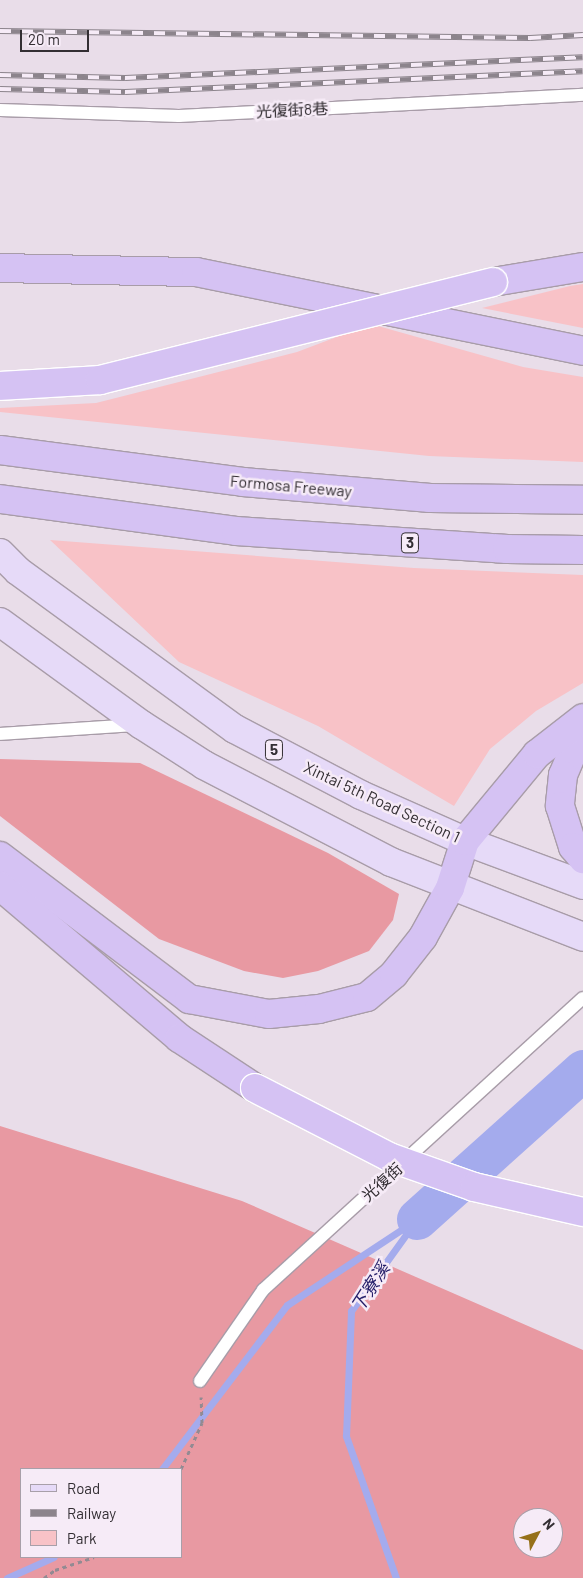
<!DOCTYPE html>
<meta charset="utf-8">
<style>
body{margin:0}
#map{position:relative;width:583px;height:1578px;overflow:hidden;background:#e9dde9;font-family:Barlow,"Noto Sans TC",sans-serif}
div>[style]{position:absolute}
.green>*{inset:0;background:#f8c2c7}
.forest>*{inset:0;background:#e899a2}
.stream>*{height:7px;margin:-3.5px;padding:0 3.5px;transform-origin:3.5px;border-radius:3.5px;background:#a4abed}
.river>*{height:41px;margin:-20.5px;padding:0 20.5px;transform-origin:20.5px;border-radius:20.5px;background:#a4abed}
.path>*{height:3px;margin-top:-1.5px;transform-origin:0;background:repeating-linear-gradient(90deg,#928a92 0 4px,transparent 0 8px)}
.roads{filter:drop-shadow(1px 0 #a89ca8) drop-shadow(-1px 0 #a89ca8) drop-shadow(0 1px #a89ca8) drop-shadow(0 -1px #a89ca8)}
.service>*{height:12px;margin:-6px;padding:0 6px;transform-origin:6px;border-radius:6px;background:#fff}
.primary>*{height:28px;margin:-14px;padding:0 14px;transform-origin:14px;border-radius:14px;background:#e6daf8}
.motorway>*{height:28px;margin:-14px;padding:0 14px;transform-origin:14px;border-radius:14px;background:#d5c2f3}
.rail>*{height:5.5px;margin-top:-2.75px;transform-origin:0;background:repeating-linear-gradient(90deg,#f6ebf7 0 11px,#8c848c 0 22px);box-sizing:border-box;border-block:1px solid #8c848c}
.bridges{filter:drop-shadow(1px 0 #fff) drop-shadow(-1px 0 #fff) drop-shadow(0 1px #fff) drop-shadow(0 -1px #fff)}
.motorway-bridge>*{height:28px;margin:-14px;padding:0 14px;transform-origin:14px;border-radius:14px;background:#d5c2f3}
span{translate:-50% -50%;white-space:nowrap;text-align:center;line-height:1.15;-webkit-text-stroke:5px #f6ebf7;paint-order:stroke}
.shield-label span{padding:1px 4px;background:#f6ebf7;border:1px solid;border-radius:4px;-webkit-text-stroke-width:0}
.shield-label{font-size:15px;color:#332e33;font-weight:700}
.street-label{font-size:16px;color:#332e33}
.water-label{font-size:18px;color:#231d68;font-style:italic}
.legend{position:absolute;left:20px;top:1468px;width:162px;height:90px;box-sizing:border-box;background:#f6ebf7;border:1px solid #a89fa9;margin:0;padding:6px 9px;list-style:none;font-size:15px;color:#332e33}
.legend li{display:flex;align-items:center;gap:10px;height:25px}
.legend b{width:25px;border:1px solid #a89fa9}
.north{position:absolute;left:513px;top:1508px;width:50px;height:50px;box-sizing:border-box;background:#f6ebf7;border:1px solid #a89fa9;border-radius:50%;rotate:50deg;font-size:14px;font-weight:700;line-height:20px;text-align:center;color:#332e33}
.north::after{content:'';display:block;margin:auto;width:18px;height:22px;background:#96701a;clip-path:polygon(50% 0,100% 100%,50% 72%,0 100%)}
.scale{position:absolute;left:20px;top:30px;width:69px;height:22px;box-sizing:border-box;border:2px solid #332e33;border-top:0;padding-left:6px;font-size:15px;line-height:18px;white-space:nowrap;color:#332e33;-webkit-text-stroke:4px #f6ebf7;paint-order:stroke}
</style>
<div id="map">
<div class="green">
<div style="clip-path:polygon(583px 284px,583px 328px,482px 308px,570px 286px)"></div>
<div style="clip-path:polygon(371px 324px,523px 367px,583px 377px,583px 462px,429px 456px,0 412px,0 408px,96px 403px,297px 352px)"></div>
<div style="clip-path:polygon(50px 540px,414px 568px,583px 575px,583px 683px,536px 711px,490px 749px,454px 806px,318px 726px,179px 662px)"></div>
</div>
<div class="forest">
<div style="clip-path:polygon(0 759px,140px 763px,328px 853px,399px 894px,393px 920px,369px 951px,318px 971px,283px 978px,244px 971px,159px 939px,0 816px)"></div>
<div style="clip-path:polygon(evenodd,0 1126px,242px 1201px,583px 1350px,583px 1578px,0 1578px,0 1126px,21px 1469px,181px 1469px,181px 1557px,21px 1557px,21px 1469px,0 1126px,523px 1518px,553px 1518px,553px 1548px,523px 1548px,523px 1518px)"></div>
</div>
<div class="stream">
<div style="left:162px;top:1469px;width:206px;rotate:-52.7deg"></div>
<div style="left:287px;top:1305px;width:151px;rotate:-33.4deg"></div>
<div style="left:7px;top:1578px;width:51px;rotate:-24.1deg"></div>
<div style="left:396px;top:1578px;width:151px;rotate:-109.4deg"></div>
<div style="left:346px;top:1436px;width:125px;rotate:-87.7deg"></div>
<div style="left:351px;top:1311px;width:113px;rotate:-54.3deg"></div>
</div>
<div class="river">
<div style="left:417px;top:1219px;width:223px;rotate:-41.9deg"></div>
</div>
<div class="path">
<div style="left:181px;top:1469px;width:51px;rotate:-65.5deg"></div>
<div style="left:202px;top:1423px;width:26px;rotate:-92deg"></div>
<div style="left:44px;top:1578px;width:14px;rotate:-36deg"></div>
<div style="left:55px;top:1570px;width:41px;rotate:-18.4deg"></div>
</div>
<div class="roads">
<div class="service">
<div style="left:0;top:110px;width:179px;rotate:1.9deg"></div>
<div style="left:179px;top:116px;width:405px;rotate:-3deg"></div>
<div style="left:0;top:734px;width:137px;rotate:-3.8deg"></div>
<div style="left:200px;top:1381px;width:111px;rotate:-55.3deg"></div>
<div style="left:263px;top:1290px;width:433px;rotate:-42.4deg"></div>
</div>
<div class="primary">
<div style="left:0;top:553px;width:25px;rotate:45deg"></div>
<div style="left:18px;top:571px;width:268px;rotate:36.1deg"></div>
<div style="left:235px;top:729px;width:142px;rotate:27.6deg"></div>
<div style="left:361px;top:795px;width:114px;rotate:23.9deg"></div>
<div style="left:465px;top:841px;width:126px;rotate:20.4deg"></div>
<div style="left:0;top:622px;width:175px;rotate:36deg"></div>
<div style="left:142px;top:725px;width:74px;rotate:32.8deg"></div>
<div style="left:204px;top:765px;width:211px;rotate:27.4deg"></div>
<div style="left:391px;top:862px;width:206px;rotate:21.3deg"></div>
</div>
<div class="motorway">
<div style="left:0;top:268px;width:196px;rotate:1.2deg"></div>
<div style="left:196px;top:272px;width:395px;rotate:11.5deg"></div>
<div style="left:493px;top:282px;width:91px;rotate:-9.5deg"></div>
<div style="left:0;top:450px;width:245px;rotate:7.5deg"></div>
<div style="left:243px;top:482px;width:188px;rotate:4.9deg"></div>
<div style="left:430px;top:498px;width:153px;rotate:0.7deg"></div>
<div style="left:0;top:499px;width:238px;rotate:7.7deg"></div>
<div style="left:236px;top:531px;width:272px;rotate:3.8deg"></div>
<div style="left:507px;top:549px;width:76px;rotate:0.8deg"></div>
<div style="left:583px;top:728px;width:51px;rotate:113.1deg"></div>
<div style="left:563px;top:775px;width:31px;rotate:96deg"></div>
<div style="left:560px;top:806px;width:43px;rotate:72.4deg"></div>
<div style="left:573px;top:847px;width:16px;rotate:50deg"></div>
<div style="left:0;top:856px;width:237px;rotate:37.1deg"></div>
<div style="left:189px;top:999px;width:81px;rotate:10.6deg"></div>
<div style="left:269px;top:1014px;width:50px;rotate:-5.7deg"></div>
<div style="left:319px;top:1009px;width:49px;rotate:-14deg"></div>
<div style="left:367px;top:997px;width:35px;rotate:-40deg"></div>
<div style="left:394px;top:974px;width:47px;rotate:-51.9deg"></div>
<div style="left:423px;top:937px;width:56px;rotate:-61.1deg"></div>
<div style="left:450px;top:888px;width:49px;rotate:-72.3deg"></div>
<div style="left:465px;top:841px;width:113px;rotate:-50.4deg"></div>
<div style="left:537px;top:754px;width:58px;rotate:-38deg"></div>
<div style="left:0;top:886px;width:235px;rotate:40.3deg"></div>
<div style="left:179px;top:1038px;width:91px;rotate:33.3deg"></div>
</div>
</div>
<div class="rail">
<div style="left:0;top:31px;width:530px;rotate:0.76deg"></div>
<div style="left:530px;top:38px;width:53px;rotate:-3.2deg"></div>
<div style="left:0;top:75px;width:125px;rotate:1.4deg"></div>
<div style="left:125px;top:78px;width:458px;rotate:-2.6deg"></div>
<div style="left:0;top:89px;width:125px;rotate:1.4deg"></div>
<div style="left:125px;top:92px;width:458px;rotate:-2.6deg"></div>
</div>
<div class="bridges">
<div class="motorway-bridge">
<div style="left:0;top:386px;width:100px;rotate:-3.4deg"></div>
<div style="left:100px;top:380px;width:405px;rotate:-14deg"></div>
<div style="left:255px;top:1088px;width:151px;rotate:27.2deg"></div>
<div style="left:389px;top:1157px;width:90px;rotate:19.4deg"></div>
<div style="left:474px;top:1187px;width:112px;rotate:12.9deg"></div>
</div>
</div>
<div class="shield-label">
<span style="left:410px;top:543px">3</span>
<span style="left:274px;top:750px">5</span>
</div>
<div class="street-label">
<span style="left:292px;top:110px;rotate:-3deg">光復街8巷</span>
<span style="left:291px;top:486px;rotate:5deg">Formosa Freeway</span>
<span style="left:382px;top:802px;rotate:25deg">Xintai 5th Road Section 1</span>
<span style="left:382px;top:1182px;rotate:-42deg">光復街</span>
</div>
<div class="water-label">
<span style="left:370px;top:1287px;rotate:-57deg">下寮溪</span>
</div>
<ul class="legend">
<li><b style="height:6px;background:#e6daf8"></b>Road</li>
<li><b style="height:6px;background:#8c848c"></b>Railway</li>
<li><b style="height:14px;background:#f8c2c7"></b>Park</li>
</ul>
<div class="north">N</div>
<div class="scale">20 m</div>
</div>
